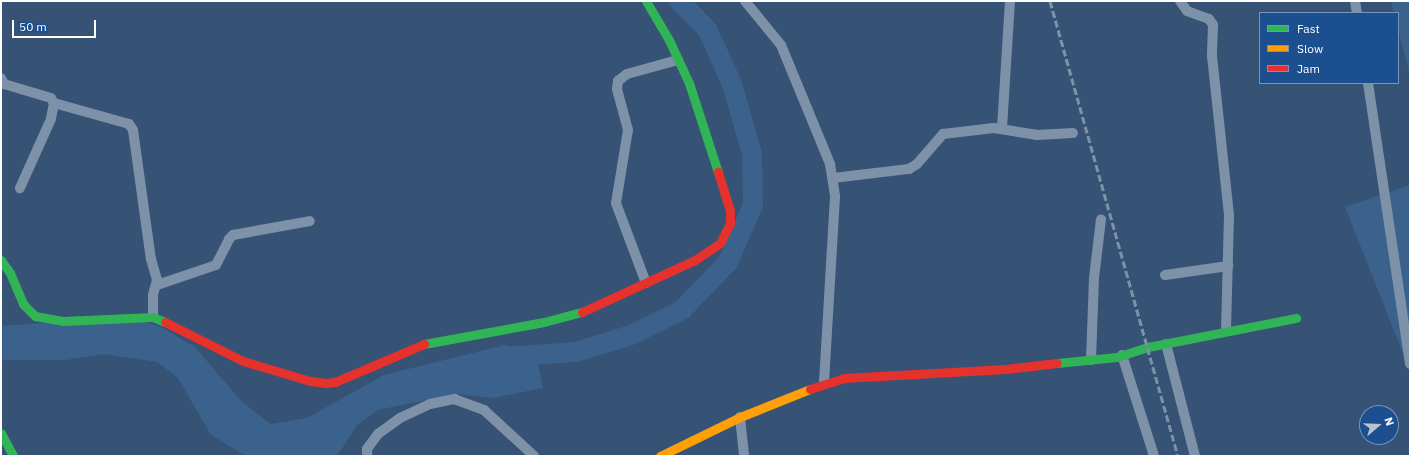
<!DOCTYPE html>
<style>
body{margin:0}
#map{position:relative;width:1411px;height:457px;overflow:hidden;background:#365274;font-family:"IBM Plex Sans",sans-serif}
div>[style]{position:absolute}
.water>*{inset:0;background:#3b618d}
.river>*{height:20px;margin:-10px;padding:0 10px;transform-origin:10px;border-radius:10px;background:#3b618d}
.street>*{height:10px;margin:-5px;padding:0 5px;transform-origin:5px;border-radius:5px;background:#7d92a8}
.fast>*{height:9px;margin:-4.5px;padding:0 4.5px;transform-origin:4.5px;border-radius:4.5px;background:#30b455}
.slow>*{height:9px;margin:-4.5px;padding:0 4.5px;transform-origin:4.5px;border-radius:4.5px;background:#ff9f0a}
.jam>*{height:9px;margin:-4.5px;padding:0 4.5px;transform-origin:4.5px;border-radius:4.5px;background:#e5322d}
.rail>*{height:3px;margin-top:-1.5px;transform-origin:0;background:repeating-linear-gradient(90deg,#7e92a7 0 7px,transparent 0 10px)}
span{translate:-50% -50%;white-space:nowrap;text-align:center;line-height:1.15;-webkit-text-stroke:4px #1b4f8f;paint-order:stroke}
.frame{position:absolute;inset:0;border:2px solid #fff;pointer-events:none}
.legend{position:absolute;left:1259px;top:12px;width:140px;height:72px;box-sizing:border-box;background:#1b4f8f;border:1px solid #7695bc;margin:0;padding:5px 7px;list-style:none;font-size:12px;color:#fff}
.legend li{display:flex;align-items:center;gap:8px;height:20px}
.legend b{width:20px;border:1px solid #7695bc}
.north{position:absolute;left:1359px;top:405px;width:40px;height:40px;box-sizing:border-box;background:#1b4f8f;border:1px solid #7695bc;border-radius:50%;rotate:71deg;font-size:11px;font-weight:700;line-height:16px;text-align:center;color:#fff}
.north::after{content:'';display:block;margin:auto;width:14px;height:18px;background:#b9c2ce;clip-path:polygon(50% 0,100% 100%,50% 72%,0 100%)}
.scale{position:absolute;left:12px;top:20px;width:84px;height:18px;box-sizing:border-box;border:2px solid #fff;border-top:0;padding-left:5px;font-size:12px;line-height:14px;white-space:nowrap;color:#fff;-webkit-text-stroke:3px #1b4f8f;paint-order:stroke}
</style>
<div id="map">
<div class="water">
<div style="clip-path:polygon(1391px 1px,1410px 1px,1410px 76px,1398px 29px,1398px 13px,1394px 13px)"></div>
<div style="clip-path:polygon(1410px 185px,1410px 371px,1345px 207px)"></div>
<div style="clip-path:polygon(125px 317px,161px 327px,195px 347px,241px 401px,271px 424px,307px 418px,384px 375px,505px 345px,529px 354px,538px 364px,543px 388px,493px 398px,454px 394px,378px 410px,358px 424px,337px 456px,246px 456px,211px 435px,178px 378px,157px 362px,104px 354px,66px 360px,1px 360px,1px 326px)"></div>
</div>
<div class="river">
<div style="left:504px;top:357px;width:72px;rotate:-4deg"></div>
<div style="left:576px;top:352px;width:58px;rotate:-17.2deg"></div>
<div style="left:631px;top:335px;width:57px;rotate:-26.1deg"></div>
<div style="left:682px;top:310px;width:66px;rotate:-46.2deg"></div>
<div style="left:728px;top:262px;width:62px;rotate:-66.3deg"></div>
<div style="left:753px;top:205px;width:51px;rotate:-91.1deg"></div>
<div style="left:752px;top:154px;width:73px;rotate:-105.9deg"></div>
<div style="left:732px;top:84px;width:60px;rotate:-114.4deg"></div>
<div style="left:707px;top:29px;width:40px;rotate:-135deg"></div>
</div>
<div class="street">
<div style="left:745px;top:1px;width:57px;rotate:50.7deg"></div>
<div style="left:781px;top:45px;width:129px;rotate:67.6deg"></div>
<div style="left:830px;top:164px;width:33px;rotate:81deg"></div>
<div style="left:835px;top:197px;width:186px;rotate:93.4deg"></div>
<div style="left:1180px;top:1px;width:12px;rotate:55deg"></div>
<div style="left:1187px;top:11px;width:23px;rotate:20deg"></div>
<div style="left:1209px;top:19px;width:7px;rotate:56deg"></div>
<div style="left:1213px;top:25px;width:31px;rotate:92deg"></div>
<div style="left:1212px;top:56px;width:161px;rotate:83.9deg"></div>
<div style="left:1229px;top:216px;width:115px;rotate:91.5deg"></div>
<div style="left:1355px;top:1px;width:12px;rotate:81deg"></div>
<div style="left:1px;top:78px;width:7px;rotate:63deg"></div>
<div style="left:4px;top:84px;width:49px;rotate:16.6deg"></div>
<div style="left:51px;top:98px;width:6px;rotate:59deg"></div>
<div style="left:54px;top:103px;width:16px;rotate:101deg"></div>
<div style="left:51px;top:119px;width:76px;rotate:114.2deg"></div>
<div style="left:1368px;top:83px;width:284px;rotate:81.5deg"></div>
<div style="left:54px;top:103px;width:78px;rotate:15.6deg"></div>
<div style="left:129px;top:124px;width:7px;rotate:56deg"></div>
<div style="left:133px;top:130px;width:130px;rotate:82.1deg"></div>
<div style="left:151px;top:259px;width:22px;rotate:74deg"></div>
<div style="left:157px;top:280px;width:16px;rotate:105deg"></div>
<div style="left:153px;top:295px;width:22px;rotate:90deg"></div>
<div style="left:1002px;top:128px;width:127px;rotate:-86.4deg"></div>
<div style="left:833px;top:178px;width:77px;rotate:-6.8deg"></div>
<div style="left:909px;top:169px;width:9px;rotate:-32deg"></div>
<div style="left:917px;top:164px;width:40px;rotate:-49deg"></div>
<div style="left:943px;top:134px;width:51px;rotate:-6.7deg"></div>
<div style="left:994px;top:128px;width:44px;rotate:9.2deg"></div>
<div style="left:1037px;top:135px;width:36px;rotate:-3deg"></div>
<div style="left:1165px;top:275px;width:64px;rotate:-8.1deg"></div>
<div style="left:646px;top:283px;width:85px;rotate:-110.6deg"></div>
<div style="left:616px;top:203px;width:74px;rotate:-80.7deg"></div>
<div style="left:628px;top:130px;width:42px;rotate:-105deg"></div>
<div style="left:617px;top:89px;width:8px;rotate:-83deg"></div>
<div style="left:618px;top:81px;width:11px;rotate:-38deg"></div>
<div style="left:627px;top:74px;width:53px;rotate:-15.4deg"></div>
<div style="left:157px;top:285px;width:62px;rotate:-18.7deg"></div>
<div style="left:216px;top:265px;width:29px;rotate:-63deg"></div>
<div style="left:229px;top:239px;width:6px;rotate:-45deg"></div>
<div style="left:233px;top:235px;width:78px;rotate:-10.3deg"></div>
<div style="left:1166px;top:344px;width:116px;rotate:75.5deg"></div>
<div style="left:1122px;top:355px;width:106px;rotate:72.4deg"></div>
<div style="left:1091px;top:360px;width:82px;rotate:-87.9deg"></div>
<div style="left:1094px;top:278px;width:59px;rotate:-83.2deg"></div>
<div style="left:740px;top:417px;width:39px;rotate:84deg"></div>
<div style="left:367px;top:456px;width:7px;rotate:-90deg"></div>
<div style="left:367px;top:449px;width:19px;rotate:-54deg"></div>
<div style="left:378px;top:434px;width:27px;rotate:-36deg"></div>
<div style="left:400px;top:418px;width:33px;rotate:-25deg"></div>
<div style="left:430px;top:404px;width:25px;rotate:-12deg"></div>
<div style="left:454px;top:399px;width:32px;rotate:20deg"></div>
<div style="left:484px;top:410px;width:68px;rotate:42.6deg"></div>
</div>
<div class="fast">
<div style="left:646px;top:1px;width:45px;rotate:59.5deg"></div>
<div style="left:669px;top:40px;width:47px;rotate:65.1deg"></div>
<div style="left:689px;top:83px;width:94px;rotate:72deg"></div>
<div style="left:1px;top:260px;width:16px;rotate:55deg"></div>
<div style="left:10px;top:273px;width:34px;rotate:67deg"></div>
<div style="left:23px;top:304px;width:17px;rotate:45deg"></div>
<div style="left:35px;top:316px;width:28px;rotate:10deg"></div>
<div style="left:63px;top:321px;width:90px;rotate:-2.5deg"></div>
<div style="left:153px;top:317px;width:13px;rotate:23deg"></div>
<div style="left:424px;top:344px;width:122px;rotate:-10.4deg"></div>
<div style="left:544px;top:322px;width:39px;rotate:-15deg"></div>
<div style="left:1057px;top:363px;width:60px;rotate:-5.7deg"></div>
<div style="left:1117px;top:357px;width:33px;rotate:-18deg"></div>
<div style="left:1148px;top:347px;width:151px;rotate:-11.1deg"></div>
<div style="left:1px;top:433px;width:26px;rotate:62deg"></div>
</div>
<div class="slow">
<div style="left:660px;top:456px;width:89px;rotate:-26deg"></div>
<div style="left:740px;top:417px;width:75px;rotate:-21.8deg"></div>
</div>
<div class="jam">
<div style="left:582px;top:312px;width:124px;rotate:-24.7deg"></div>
<div style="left:695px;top:260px;width:30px;rotate:-34deg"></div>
<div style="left:720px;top:243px;width:22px;rotate:-63deg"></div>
<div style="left:730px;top:223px;width:12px;rotate:-90deg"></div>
<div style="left:730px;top:211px;width:41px;rotate:-107.1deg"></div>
<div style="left:165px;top:322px;width:87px;rotate:26.6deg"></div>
<div style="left:243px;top:361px;width:70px;rotate:16.6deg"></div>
<div style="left:310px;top:381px;width:16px;rotate:7deg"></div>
<div style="left:326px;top:383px;width:9px;rotate:-6deg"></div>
<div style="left:335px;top:382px;width:97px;rotate:-23.1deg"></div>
<div style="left:810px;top:389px;width:35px;rotate:-18deg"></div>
<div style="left:843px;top:378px;width:163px;rotate:-3.2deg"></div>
<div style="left:1006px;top:369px;width:51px;rotate:-6.7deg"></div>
</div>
<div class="rail">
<div style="left:1050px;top:1px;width:473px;rotate:74.3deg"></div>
</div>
<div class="frame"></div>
<ul class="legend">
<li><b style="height:5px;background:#30b455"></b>Fast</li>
<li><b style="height:5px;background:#ff9f0a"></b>Slow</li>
<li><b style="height:5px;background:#e5322d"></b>Jam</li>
</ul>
<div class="north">N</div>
<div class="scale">50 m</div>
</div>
